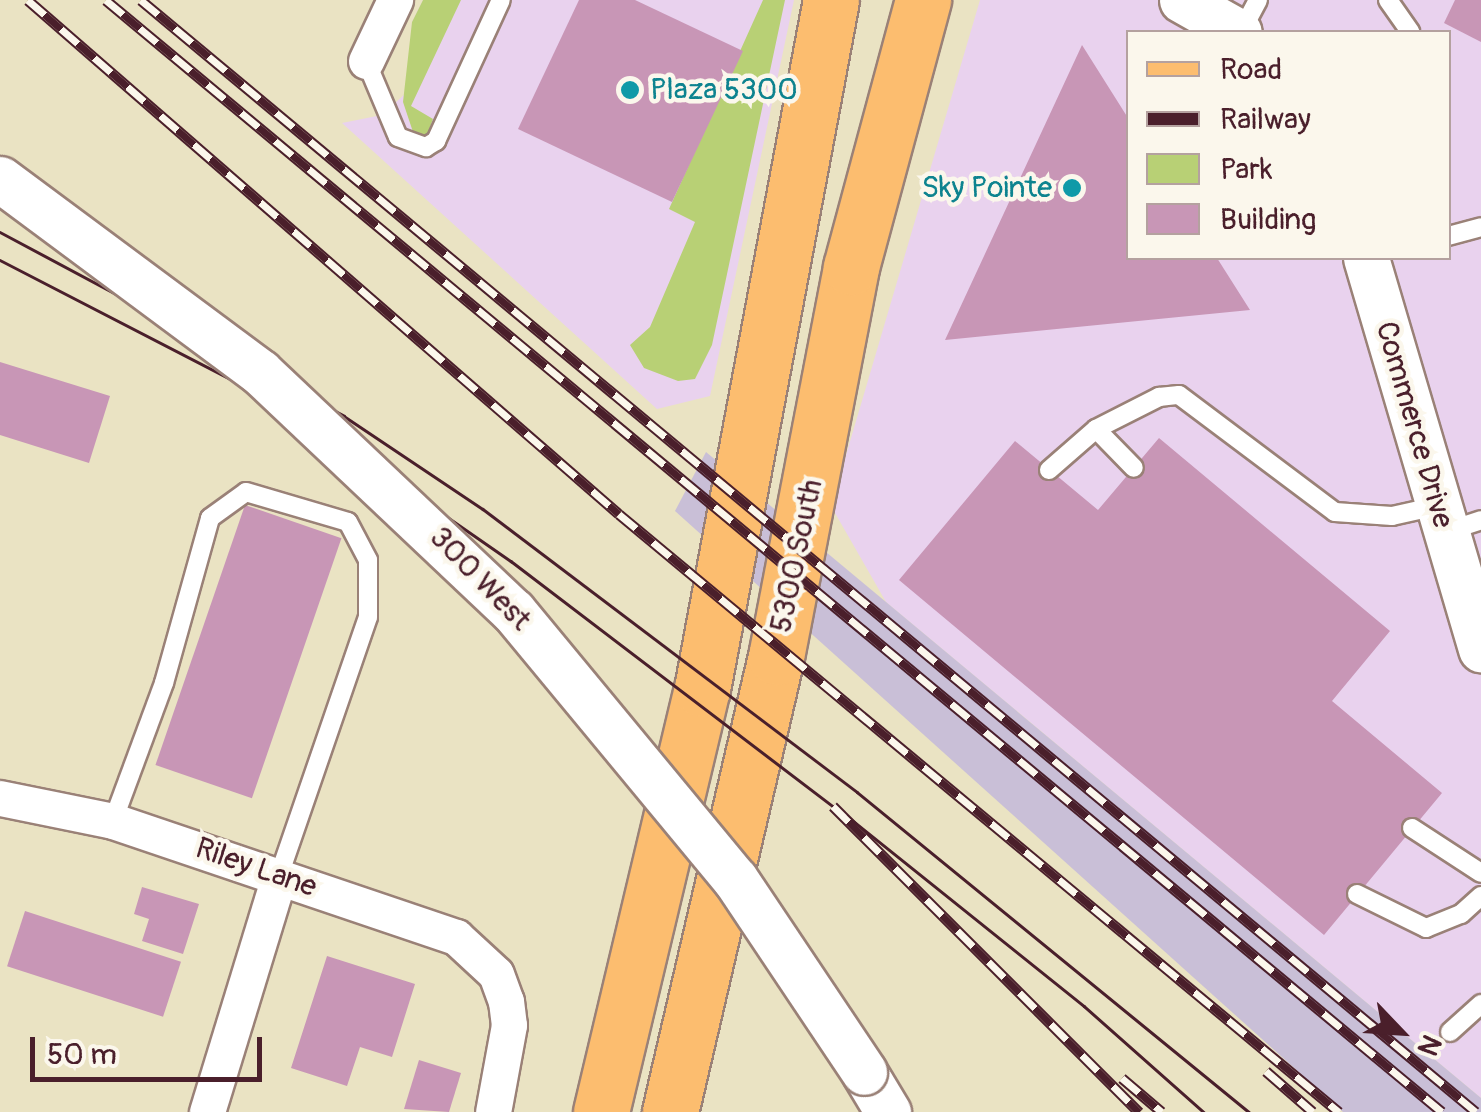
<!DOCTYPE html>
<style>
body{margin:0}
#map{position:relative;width:1481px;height:1112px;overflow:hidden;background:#eae3c3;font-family:Pangolin,sans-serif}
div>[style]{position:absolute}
.built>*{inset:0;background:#e9d2ee}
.industrial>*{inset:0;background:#c9bfd7}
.green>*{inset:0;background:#b8d075}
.building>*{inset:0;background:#c896b6;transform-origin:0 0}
.roads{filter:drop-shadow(2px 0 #9a8177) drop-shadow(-2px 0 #9a8177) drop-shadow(0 2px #9a8177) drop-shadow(0 -2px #9a8177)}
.service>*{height:18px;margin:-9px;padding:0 9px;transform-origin:9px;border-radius:9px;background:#fff}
.minor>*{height:35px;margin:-17.5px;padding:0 17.5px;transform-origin:17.5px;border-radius:17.5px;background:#fff}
.tertiary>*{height:45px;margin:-22.5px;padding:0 22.5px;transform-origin:22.5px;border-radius:22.5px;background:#fff}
.primary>*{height:55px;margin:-27.5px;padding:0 27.5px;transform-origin:27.5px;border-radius:27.5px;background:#fcbd6f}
.tram>*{height:2.5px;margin:-1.25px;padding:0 1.25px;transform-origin:1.25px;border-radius:1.25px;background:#4a1f2b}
.rail>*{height:11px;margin-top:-5.5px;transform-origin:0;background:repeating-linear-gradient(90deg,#fbf7ec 0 22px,#4a1f2b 0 44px);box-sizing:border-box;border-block:2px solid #4a1f2b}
.bridges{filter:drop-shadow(2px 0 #9a8177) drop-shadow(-2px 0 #9a8177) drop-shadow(0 2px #9a8177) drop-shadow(0 -2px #9a8177)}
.tertiary-bridge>*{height:45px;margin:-22.5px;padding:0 22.5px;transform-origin:22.5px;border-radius:22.5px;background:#fff}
.dots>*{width:28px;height:28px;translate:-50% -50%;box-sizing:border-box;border:5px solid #fbf7ec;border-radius:50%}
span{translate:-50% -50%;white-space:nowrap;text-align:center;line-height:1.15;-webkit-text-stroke:9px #fbf7ec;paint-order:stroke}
.culture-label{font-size:30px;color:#0d838f}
.left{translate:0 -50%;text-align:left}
.right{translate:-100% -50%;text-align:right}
.street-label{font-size:30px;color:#4a1f2b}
.legend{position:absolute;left:1126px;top:30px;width:325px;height:230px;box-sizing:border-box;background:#fbf7ec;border:2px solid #b4a19f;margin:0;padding:12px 18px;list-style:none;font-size:30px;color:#4a1f2b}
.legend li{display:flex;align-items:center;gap:20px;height:50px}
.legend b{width:50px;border:2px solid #b4a19f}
.north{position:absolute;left:1351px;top:982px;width:100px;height:100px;-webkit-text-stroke:8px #fbf7ec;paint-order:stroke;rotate:115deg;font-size:28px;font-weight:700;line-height:40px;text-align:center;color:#4a1f2b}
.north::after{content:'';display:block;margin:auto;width:35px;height:45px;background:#4a1f2b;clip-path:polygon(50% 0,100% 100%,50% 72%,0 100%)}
.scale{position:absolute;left:30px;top:1037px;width:232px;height:45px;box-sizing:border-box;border:5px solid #4a1f2b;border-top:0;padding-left:12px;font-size:30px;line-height:35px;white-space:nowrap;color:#4a1f2b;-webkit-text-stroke:8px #fbf7ec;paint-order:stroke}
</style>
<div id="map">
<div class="built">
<div style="clip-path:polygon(423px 0,794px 0,710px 396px,657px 409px,342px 123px,382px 115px,407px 92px,412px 22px)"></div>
<div style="clip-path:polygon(evenodd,980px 0,1481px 0,1481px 1098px,886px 602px,831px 506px,980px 0,1128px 32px,1448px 32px,1448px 258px,1128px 258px,1128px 32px)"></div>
</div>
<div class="industrial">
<div style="clip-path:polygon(706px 452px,1481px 1098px,1481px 1112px,1343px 1112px,675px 511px)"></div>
</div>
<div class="green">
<div style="clip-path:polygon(423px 0,461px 0,411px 106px,433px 119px,426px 138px,415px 138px,403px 102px,412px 22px)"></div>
<div style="clip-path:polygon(763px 0,785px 0,712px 345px,695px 379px,678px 381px,644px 368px,630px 345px,650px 327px,695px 222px,669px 209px)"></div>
</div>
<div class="building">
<div style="clip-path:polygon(579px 0,635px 0,743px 51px,672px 202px,518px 129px)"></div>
<div style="clip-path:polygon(1455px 0,1481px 0,1481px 42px,1444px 23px)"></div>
<div style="clip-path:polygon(1082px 45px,1128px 118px,1128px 258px,1217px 258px,1250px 310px,945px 340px)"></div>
<div style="clip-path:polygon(0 362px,110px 396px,89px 463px,0 435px)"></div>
<div style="clip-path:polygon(1159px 438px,1390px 631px,1332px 701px,1442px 793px,1324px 935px,899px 580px,1015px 441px,1098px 510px)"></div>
<div style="left:245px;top:505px;width:102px;height:275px;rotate:19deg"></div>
<div style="clip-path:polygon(142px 887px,199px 904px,183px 954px,142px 941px,149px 919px,134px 914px)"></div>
<div style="left:25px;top:911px;width:164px;height:58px;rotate:18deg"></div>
<div style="clip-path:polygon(327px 956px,415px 984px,392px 1057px,360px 1047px,347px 1086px,291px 1068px)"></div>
<div style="clip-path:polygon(419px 1060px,461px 1073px,449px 1112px,404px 1109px)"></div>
</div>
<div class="roads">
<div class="service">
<div style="left:1388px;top:0;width:39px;rotate:55deg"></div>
<div style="left:1241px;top:32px;width:36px;rotate:-62deg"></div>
<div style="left:366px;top:61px;width:82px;rotate:67.2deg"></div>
<div style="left:398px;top:137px;width:30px;rotate:20deg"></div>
<div style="left:426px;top:147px;width:12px;rotate:-31deg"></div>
<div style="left:436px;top:141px;width:155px;rotate:-65.3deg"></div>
<div style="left:1448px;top:236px;width:34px;rotate:-15deg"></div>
<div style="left:1096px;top:429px;width:54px;rotate:45.7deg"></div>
<div style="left:1049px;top:470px;width:62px;rotate:-41.1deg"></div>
<div style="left:1096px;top:429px;width:71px;rotate:-26.9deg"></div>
<div style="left:1159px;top:397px;width:20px;rotate:-6deg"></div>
<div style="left:1179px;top:395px;width:195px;rotate:36.9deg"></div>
<div style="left:1335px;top:512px;width:57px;rotate:4deg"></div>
<div style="left:1392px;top:516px;width:46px;rotate:-12.5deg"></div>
<div style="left:1448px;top:531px;width:35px;rotate:-18deg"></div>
<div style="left:113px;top:821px;width:147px;rotate:-69.7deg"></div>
<div style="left:164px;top:683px;width:171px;rotate:-74.4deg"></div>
<div style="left:210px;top:518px;width:44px;rotate:-35.8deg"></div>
<div style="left:246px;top:492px;width:106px;rotate:16.4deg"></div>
<div style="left:348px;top:522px;width:43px;rotate:62.2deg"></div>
<div style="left:368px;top:560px;width:57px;rotate:90deg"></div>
<div style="left:368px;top:617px;width:274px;rotate:109deg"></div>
<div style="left:1412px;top:828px;width:82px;rotate:33.1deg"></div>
<div style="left:1357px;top:894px;width:77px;rotate:26.2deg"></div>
<div style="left:1426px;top:928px;width:38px;rotate:-22deg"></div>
<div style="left:1461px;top:914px;width:27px;rotate:-42deg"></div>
<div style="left:1450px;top:1032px;width:42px;rotate:-42.1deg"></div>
</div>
<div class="minor">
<div style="left:366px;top:61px;width:68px;rotate:-64.6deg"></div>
<div style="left:0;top:798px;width:115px;rotate:11.5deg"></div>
<div style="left:113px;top:821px;width:362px;rotate:18.7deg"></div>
<div style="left:456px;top:937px;width:54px;rotate:42.8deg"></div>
<div style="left:496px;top:974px;width:29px;rotate:70deg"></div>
<div style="left:506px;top:1001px;width:24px;rotate:83deg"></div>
<div style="left:509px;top:1025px;width:88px;rotate:100.4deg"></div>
<div style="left:207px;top:1112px;width:247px;rotate:-73deg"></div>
</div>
<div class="tertiary">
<div style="left:1182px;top:0;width:65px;rotate:29.3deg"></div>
<div style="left:1366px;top:258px;width:408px;rotate:73.6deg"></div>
<div style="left:864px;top:1072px;width:47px;rotate:59deg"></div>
</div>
<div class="primary">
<div style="left:601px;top:1112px;width:435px;rotate:-76.6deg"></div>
<div style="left:702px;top:689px;width:701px;rotate:-79.4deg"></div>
<div style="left:670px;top:1112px;width:467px;rotate:-76.9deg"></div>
<div style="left:776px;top:657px;width:397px;rotate:-79.1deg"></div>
<div style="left:851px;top:267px;width:277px;rotate:-74.9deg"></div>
</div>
</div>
<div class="tram">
<div style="left:0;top:232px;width:390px;rotate:28.1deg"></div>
<div style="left:344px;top:416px;width:167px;rotate:33.8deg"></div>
<div style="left:483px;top:509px;width:469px;rotate:37.1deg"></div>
<div style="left:857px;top:792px;width:506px;rotate:39.23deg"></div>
<div style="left:0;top:260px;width:286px;rotate:27.3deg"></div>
<div style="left:254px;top:391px;width:114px;rotate:31.3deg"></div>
<div style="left:351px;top:450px;width:195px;rotate:34.8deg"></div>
<div style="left:511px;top:561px;width:405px;rotate:37.3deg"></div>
<div style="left:847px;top:816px;width:304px;rotate:38.7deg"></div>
<div style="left:1084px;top:1006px;width:160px;rotate:41.5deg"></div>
</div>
<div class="rail">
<div style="left:28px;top:0;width:783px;rotate:41.01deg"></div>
<div style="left:619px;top:514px;width:936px;rotate:39.71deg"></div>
<div style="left:106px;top:0;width:1738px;rotate:39.77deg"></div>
<div style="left:141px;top:0;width:1737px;rotate:39.79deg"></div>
<div style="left:833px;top:806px;width:433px;rotate:45deg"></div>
<div style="left:1266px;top:1071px;width:62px;rotate:41.1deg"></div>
<div style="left:1122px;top:1078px;width:52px;rotate:40.4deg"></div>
</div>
<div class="bridges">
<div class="tertiary-bridge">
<div style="left:0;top:179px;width:324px;rotate:36.6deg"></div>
<div style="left:260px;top:372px;width:348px;rotate:43.4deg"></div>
<div style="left:513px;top:611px;width:348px;rotate:50.4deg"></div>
<div style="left:735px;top:879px;width:232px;rotate:56.2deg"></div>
</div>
</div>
<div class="dots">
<div style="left:630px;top:90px;background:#0f9aa8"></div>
<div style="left:1072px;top:188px;background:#0f9aa8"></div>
</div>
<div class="culture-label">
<span class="left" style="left:650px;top:90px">Plaza 5300</span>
<span class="right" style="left:1052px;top:188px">Sky Pointe</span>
</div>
<div class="street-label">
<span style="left:1414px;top:425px;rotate:74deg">Commerce Drive</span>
<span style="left:797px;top:556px;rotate:-78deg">5300 South</span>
<span style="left:480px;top:579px;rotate:46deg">300 West</span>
<span style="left:256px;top:868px;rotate:19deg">Riley Lane</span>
</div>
<ul class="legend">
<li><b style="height:12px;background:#fcbd6f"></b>Road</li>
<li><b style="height:12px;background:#4a1f2b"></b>Railway</li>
<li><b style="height:28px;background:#b8d075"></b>Park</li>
<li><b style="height:28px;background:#c896b6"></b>Building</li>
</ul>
<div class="north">N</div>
<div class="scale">50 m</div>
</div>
